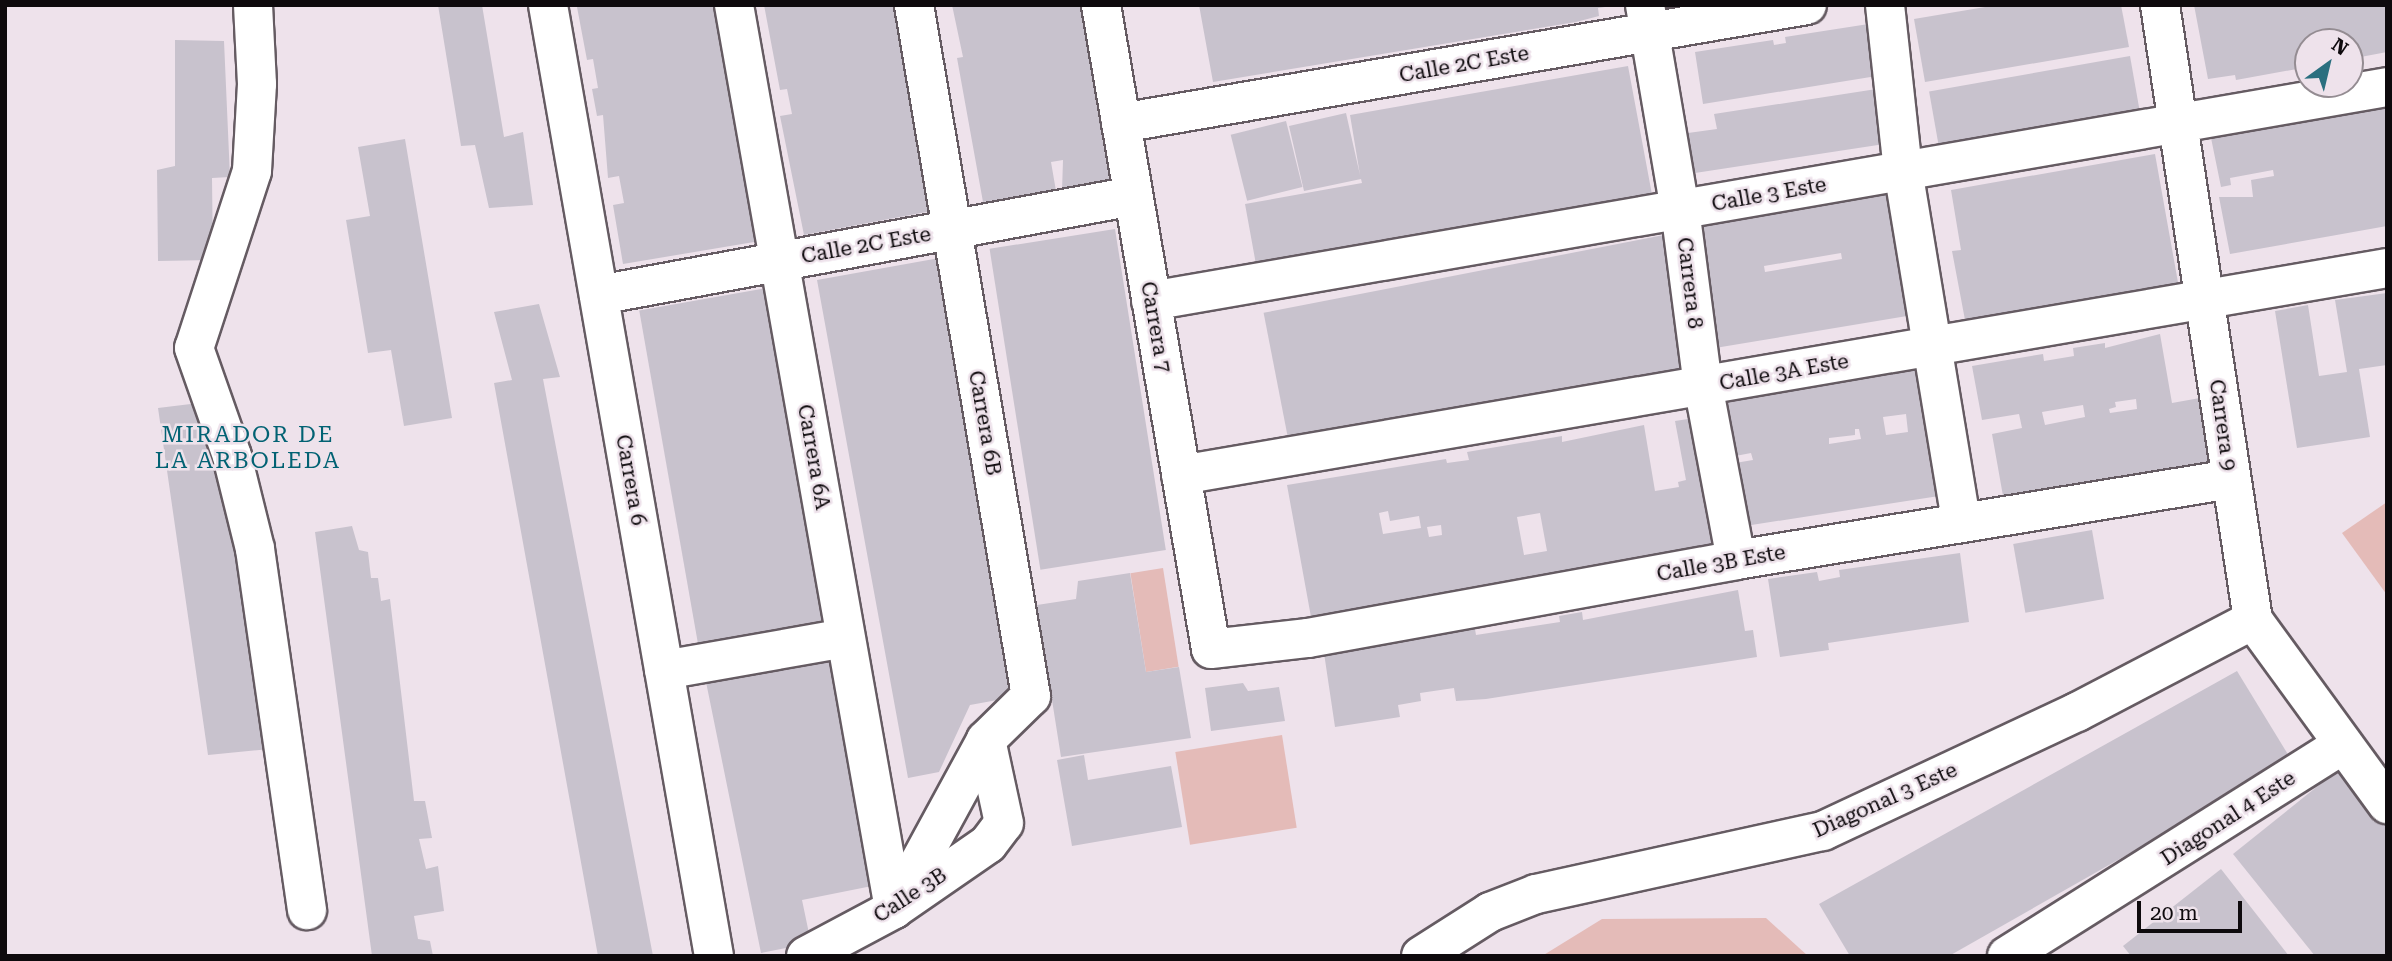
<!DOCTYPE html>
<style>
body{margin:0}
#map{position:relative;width:2392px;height:961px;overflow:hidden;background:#eee2eb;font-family:"Roboto Serif",serif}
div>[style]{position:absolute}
.green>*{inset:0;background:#e4bbb8;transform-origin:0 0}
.building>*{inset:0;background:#c8c2cd;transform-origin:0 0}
.roads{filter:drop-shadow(2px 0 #655b62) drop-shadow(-2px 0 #655b62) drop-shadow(0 2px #655b62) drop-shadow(0 -2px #655b62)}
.minor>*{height:38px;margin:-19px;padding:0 19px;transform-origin:19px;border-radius:19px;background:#fff}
span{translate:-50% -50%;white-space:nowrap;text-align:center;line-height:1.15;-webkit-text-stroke:5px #eee2eb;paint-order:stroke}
.street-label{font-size:21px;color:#0e0a0d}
.neighbourhood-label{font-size:23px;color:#026273;letter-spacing:2px}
.frame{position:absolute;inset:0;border:7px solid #0e0a0d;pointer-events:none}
.north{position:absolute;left:2294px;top:28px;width:70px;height:70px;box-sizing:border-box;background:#eee2eb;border:2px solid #948c92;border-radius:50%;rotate:34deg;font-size:19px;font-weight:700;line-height:28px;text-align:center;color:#0e0a0d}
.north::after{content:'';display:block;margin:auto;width:24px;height:32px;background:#2a6f7f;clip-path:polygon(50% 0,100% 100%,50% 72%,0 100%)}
.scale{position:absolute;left:2137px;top:901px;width:105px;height:32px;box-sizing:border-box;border:4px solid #0e0a0d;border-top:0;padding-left:9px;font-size:21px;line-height:24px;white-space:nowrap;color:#0e0a0d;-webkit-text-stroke:5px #eee2eb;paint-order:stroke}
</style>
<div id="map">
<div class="green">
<div style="clip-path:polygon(2387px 502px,2387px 595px,2342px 533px)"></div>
<div style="left:1163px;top:568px;width:100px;height:33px;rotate:81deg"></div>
<div style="left:1282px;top:735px;width:94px;height:108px;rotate:81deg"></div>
<div style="clip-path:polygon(1766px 918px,1808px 956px,1542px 956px,1602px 919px)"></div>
</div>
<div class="building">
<div style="clip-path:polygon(438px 5px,482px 5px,504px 137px,523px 132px,533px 205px,489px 208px,475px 145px,461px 146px)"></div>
<div style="clip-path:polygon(715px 5px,760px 241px,623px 264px,613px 205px,624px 203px,619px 176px,608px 178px,603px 115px,597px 116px,592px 89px,598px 88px,593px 59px,587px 60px,577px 7px)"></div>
<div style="clip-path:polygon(764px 5px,904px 5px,937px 210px,804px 235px,780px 116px,792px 114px,787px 89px,780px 90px)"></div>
<div style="clip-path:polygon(952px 5px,1080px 5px,1110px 184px,1062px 191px,1063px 160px,1051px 162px,1056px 191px,983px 202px,957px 58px,963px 57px)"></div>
<div style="clip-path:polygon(1199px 5px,1605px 5px,1605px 7px,1598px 8px,1599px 16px,1576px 22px,1213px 82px)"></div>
<div style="clip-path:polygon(1997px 5px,2121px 5px,2129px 47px,1925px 82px,1914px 19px)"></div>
<div style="clip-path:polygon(2194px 5px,2387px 5px,2387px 52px,2350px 59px,2350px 42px,2308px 42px,2308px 67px,2236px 80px,2235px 75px,2208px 79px)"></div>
<div style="clip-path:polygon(1875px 23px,1883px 75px,1703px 104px,1695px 52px,1773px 40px,1774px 45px,1786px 43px,1785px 37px)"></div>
<div style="clip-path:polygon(175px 40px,224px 41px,230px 177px,212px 178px,213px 260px,158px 261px,157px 170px,175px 166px)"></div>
<div style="left:2130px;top:56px;width:56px;height:204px;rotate:80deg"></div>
<div style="clip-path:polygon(1628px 66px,1653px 200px,1257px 270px,1245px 204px,1362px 183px,1361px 179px,1304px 191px,1289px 126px,1346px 113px,1360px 175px,1350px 115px)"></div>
<div style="clip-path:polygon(1883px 88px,1891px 143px,1695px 173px,1688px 133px,1717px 129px,1714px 114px)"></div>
<div style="clip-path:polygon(2387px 91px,2387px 226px,2230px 254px,2219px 197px,2253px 197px,2251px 180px,2274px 176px,2273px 170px,2230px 178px,2231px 185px,2221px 187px,2210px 133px)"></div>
<div style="left:1286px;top:121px;width:68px;height:57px;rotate:76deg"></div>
<div style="clip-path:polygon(405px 139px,452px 418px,404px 426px,391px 350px,368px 353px,346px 220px,370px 216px,358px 147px)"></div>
<div style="clip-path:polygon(2155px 154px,2179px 288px,2085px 305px,2084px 299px,1965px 320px,1952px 251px,1961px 250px,1951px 190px)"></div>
<div style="clip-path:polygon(evenodd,1897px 184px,1919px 314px,1709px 349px,1688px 219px,1897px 184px,1841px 253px,1842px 259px,1765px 272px,1764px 266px,1841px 253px)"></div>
<div style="left:1115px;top:229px;width:325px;height:127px;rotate:81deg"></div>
<div style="left:1669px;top:234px;width:134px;height:413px;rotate:79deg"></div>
<div style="clip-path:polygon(945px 257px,1025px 695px,970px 705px,939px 772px,908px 778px,817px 280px)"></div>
<div style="left:784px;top:285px;width:349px;height:147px;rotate:80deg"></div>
<div style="clip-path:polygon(2387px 293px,2387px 365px,2359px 369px,2370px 437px,2297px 448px,2275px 311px,2308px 305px,2319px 376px,2347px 372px,2335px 300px)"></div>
<div style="clip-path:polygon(539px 304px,560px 377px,543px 379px,653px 956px,598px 956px,494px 383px,512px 380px,494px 312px)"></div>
<div style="clip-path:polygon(evenodd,2160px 334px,2172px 403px,2200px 398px,2211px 461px,2003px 496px,1992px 434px,2022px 428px,2019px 414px,1982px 420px,1972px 366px,2043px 354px,2044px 361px,2074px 356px,2073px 348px,2105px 343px,2105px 348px,2160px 334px,2136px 399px,2137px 409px,2110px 413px,2109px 409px,2116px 407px,2115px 402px,2136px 399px,2160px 334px,2083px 405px,2085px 417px,2045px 425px,2042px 412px,2083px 405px)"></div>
<div style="clip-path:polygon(evenodd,1931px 361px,1952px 494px,1745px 526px,1735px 463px,1753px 460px,1751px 453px,1725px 458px,1716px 404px,1931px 361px,1906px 414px,1908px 432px,1886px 435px,1883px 417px,1906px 414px,1931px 361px,1855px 429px,1859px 429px,1861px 439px,1829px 444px,1829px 438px,1855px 435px,1855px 429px)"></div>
<div style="clip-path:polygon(199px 403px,208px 458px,223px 459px,270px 749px,208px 755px,158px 408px)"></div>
<div style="clip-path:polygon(evenodd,1701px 417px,1724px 547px,1311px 617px,1287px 485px,1446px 459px,1447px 463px,1469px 460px,1467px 452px,1562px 436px,1562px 442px,1644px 425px,1655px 491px,1679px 487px,1678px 482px,1686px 480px,1675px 421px,1701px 417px,1388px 511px,1390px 521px,1419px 516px,1421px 528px,1383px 534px,1379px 513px,1388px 511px,1701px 417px,1540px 513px,1547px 551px,1524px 555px,1517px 517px,1540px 513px,1701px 417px,1441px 525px,1442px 535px,1429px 537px,1427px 527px,1441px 525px)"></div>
<div style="clip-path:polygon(352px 526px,359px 550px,368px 552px,371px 578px,378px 578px,381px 601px,390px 599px,414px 801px,425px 801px,432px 838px,419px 839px,426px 869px,438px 866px,444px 911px,414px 916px,418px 939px,430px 941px,433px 956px,372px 956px,315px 532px)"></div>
<div style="left:2092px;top:530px;width:70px;height:80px;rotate:80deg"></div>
<div style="clip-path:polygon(1960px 553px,1969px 622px,1828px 643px,1829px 650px,1780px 657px,1768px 579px,1817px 572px,1819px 581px,1840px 577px,1839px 570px)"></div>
<div style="clip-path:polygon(1130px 573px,1146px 672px,1179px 667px,1191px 738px,1061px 757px,1037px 605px,1076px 599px,1078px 581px)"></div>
<div style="clip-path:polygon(1738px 590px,1745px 631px,1753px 630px,1757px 657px,1486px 699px,1456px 701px,1454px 688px,1420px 693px,1421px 701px,1398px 705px,1400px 717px,1335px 727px,1324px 653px,1475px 629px,1476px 635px,1560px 622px,1559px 616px,1582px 612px,1583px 620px)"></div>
<div style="clip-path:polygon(840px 650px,872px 886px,802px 900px,811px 943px,761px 953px,705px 677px)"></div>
<div style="clip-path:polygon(2237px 671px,2292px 761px,1949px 956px,1850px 956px,1819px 904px)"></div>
<div style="clip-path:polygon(1243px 683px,1248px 691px,1279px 687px,1285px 721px,1211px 731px,1205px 688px)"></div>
<div style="clip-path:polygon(1084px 755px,1088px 780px,1171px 766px,1182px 827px,1072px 846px,1057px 760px)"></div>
<div style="clip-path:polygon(2339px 769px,2387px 828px,2387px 956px,2315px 956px,2233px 854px)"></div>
<div style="clip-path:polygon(2221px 869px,2289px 956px,2131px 956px,2123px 946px)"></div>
</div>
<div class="roads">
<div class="minor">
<div style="left:253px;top:5px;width:79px;rotate:87.1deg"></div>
<div style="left:257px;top:84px;width:87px;rotate:93.3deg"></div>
<div style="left:252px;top:171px;width:186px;rotate:108.1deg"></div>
<div style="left:194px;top:348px;width:114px;rotate:70.6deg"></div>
<div style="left:232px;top:456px;width:96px;rotate:76.1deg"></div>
<div style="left:255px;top:549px;width:365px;rotate:81.8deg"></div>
<div style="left:548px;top:5px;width:965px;rotate:80.1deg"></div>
<div style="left:734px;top:5px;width:918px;rotate:79.96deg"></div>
<div style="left:1101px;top:5px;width:653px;rotate:80.31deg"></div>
<div style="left:1211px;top:649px;width:98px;rotate:-6.5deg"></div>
<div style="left:1308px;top:638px;width:435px;rotate:-10.3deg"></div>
<div style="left:1736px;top:560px;width:502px;rotate:-9.29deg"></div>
<div style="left:1645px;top:5px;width:207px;rotate:80.3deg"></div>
<div style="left:1680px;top:209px;width:177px;rotate:82.6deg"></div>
<div style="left:1703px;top:385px;width:178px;rotate:79.3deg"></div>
<div style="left:1885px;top:5px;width:166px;rotate:83.8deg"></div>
<div style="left:1903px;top:170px;width:356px;rotate:80.6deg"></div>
<div style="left:2160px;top:5px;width:622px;rotate:81.4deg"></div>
<div style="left:2253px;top:620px;width:228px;rotate:53.9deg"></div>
<div style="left:1121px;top:123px;width:696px;rotate:-9.76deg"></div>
<div style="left:599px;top:295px;width:543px;rotate:-10.5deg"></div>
<div style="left:1151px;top:301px;width:1254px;rotate:-9.82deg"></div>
<div style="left:1181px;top:475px;width:1224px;rotate:-9.74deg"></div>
<div style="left:664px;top:670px;width:184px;rotate:-10deg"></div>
<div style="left:894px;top:909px;width:192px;rotate:-61.4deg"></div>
<div style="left:986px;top:740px;width:63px;rotate:-44.4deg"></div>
<div style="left:1031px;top:696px;width:701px;rotate:-99.61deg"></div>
<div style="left:806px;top:956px;width:100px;rotate:-28.1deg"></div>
<div style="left:894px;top:909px;width:114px;rotate:-34.7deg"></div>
<div style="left:988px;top:844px;width:26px;rotate:-53deg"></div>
<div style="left:1004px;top:823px;width:85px;rotate:-102.2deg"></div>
<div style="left:1421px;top:956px;width:82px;rotate:-32.5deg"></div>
<div style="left:1490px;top:912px;width:49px;rotate:-21.4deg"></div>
<div style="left:1536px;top:894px;width:294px;rotate:-12.4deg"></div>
<div style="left:1823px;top:831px;width:280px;rotate:-25.1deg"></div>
<div style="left:2077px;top:712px;width:199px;rotate:-27.6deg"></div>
<div style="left:2007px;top:956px;width:395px;rotate:-32.2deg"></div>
</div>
</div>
<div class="street-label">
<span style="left:1464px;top:64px;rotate:-10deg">Calle 2C Este</span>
<span style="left:1769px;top:194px;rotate:-10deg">Calle 3 Este</span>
<span style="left:866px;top:245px;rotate:-10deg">Calle 2C Este</span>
<span style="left:1690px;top:283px;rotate:83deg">Carrera 8</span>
<span style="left:1156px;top:327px;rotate:80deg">Carrera 7</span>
<span style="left:1784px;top:372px;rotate:-10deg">Calle 3A Este</span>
<span style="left:985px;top:423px;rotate:80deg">Carrera 6B</span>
<span style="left:2223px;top:425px;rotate:82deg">Carrera 9</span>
<span style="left:814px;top:457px;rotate:80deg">Carrera 6A</span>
<span style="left:631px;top:480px;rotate:80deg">Carrera 6</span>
<span style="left:1721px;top:563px;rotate:-10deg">Calle 3B Este</span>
<span style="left:1885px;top:800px;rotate:-24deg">Diagonal 3 Este</span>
<span style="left:2228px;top:818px;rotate:-33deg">Diagonal 4 Este</span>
<span style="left:910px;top:895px;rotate:-33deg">Calle 3B</span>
</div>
<div class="neighbourhood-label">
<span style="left:248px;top:448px">MIRADOR DE<br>LA ARBOLEDA</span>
</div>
<div class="frame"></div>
<div class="north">N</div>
<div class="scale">20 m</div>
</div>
